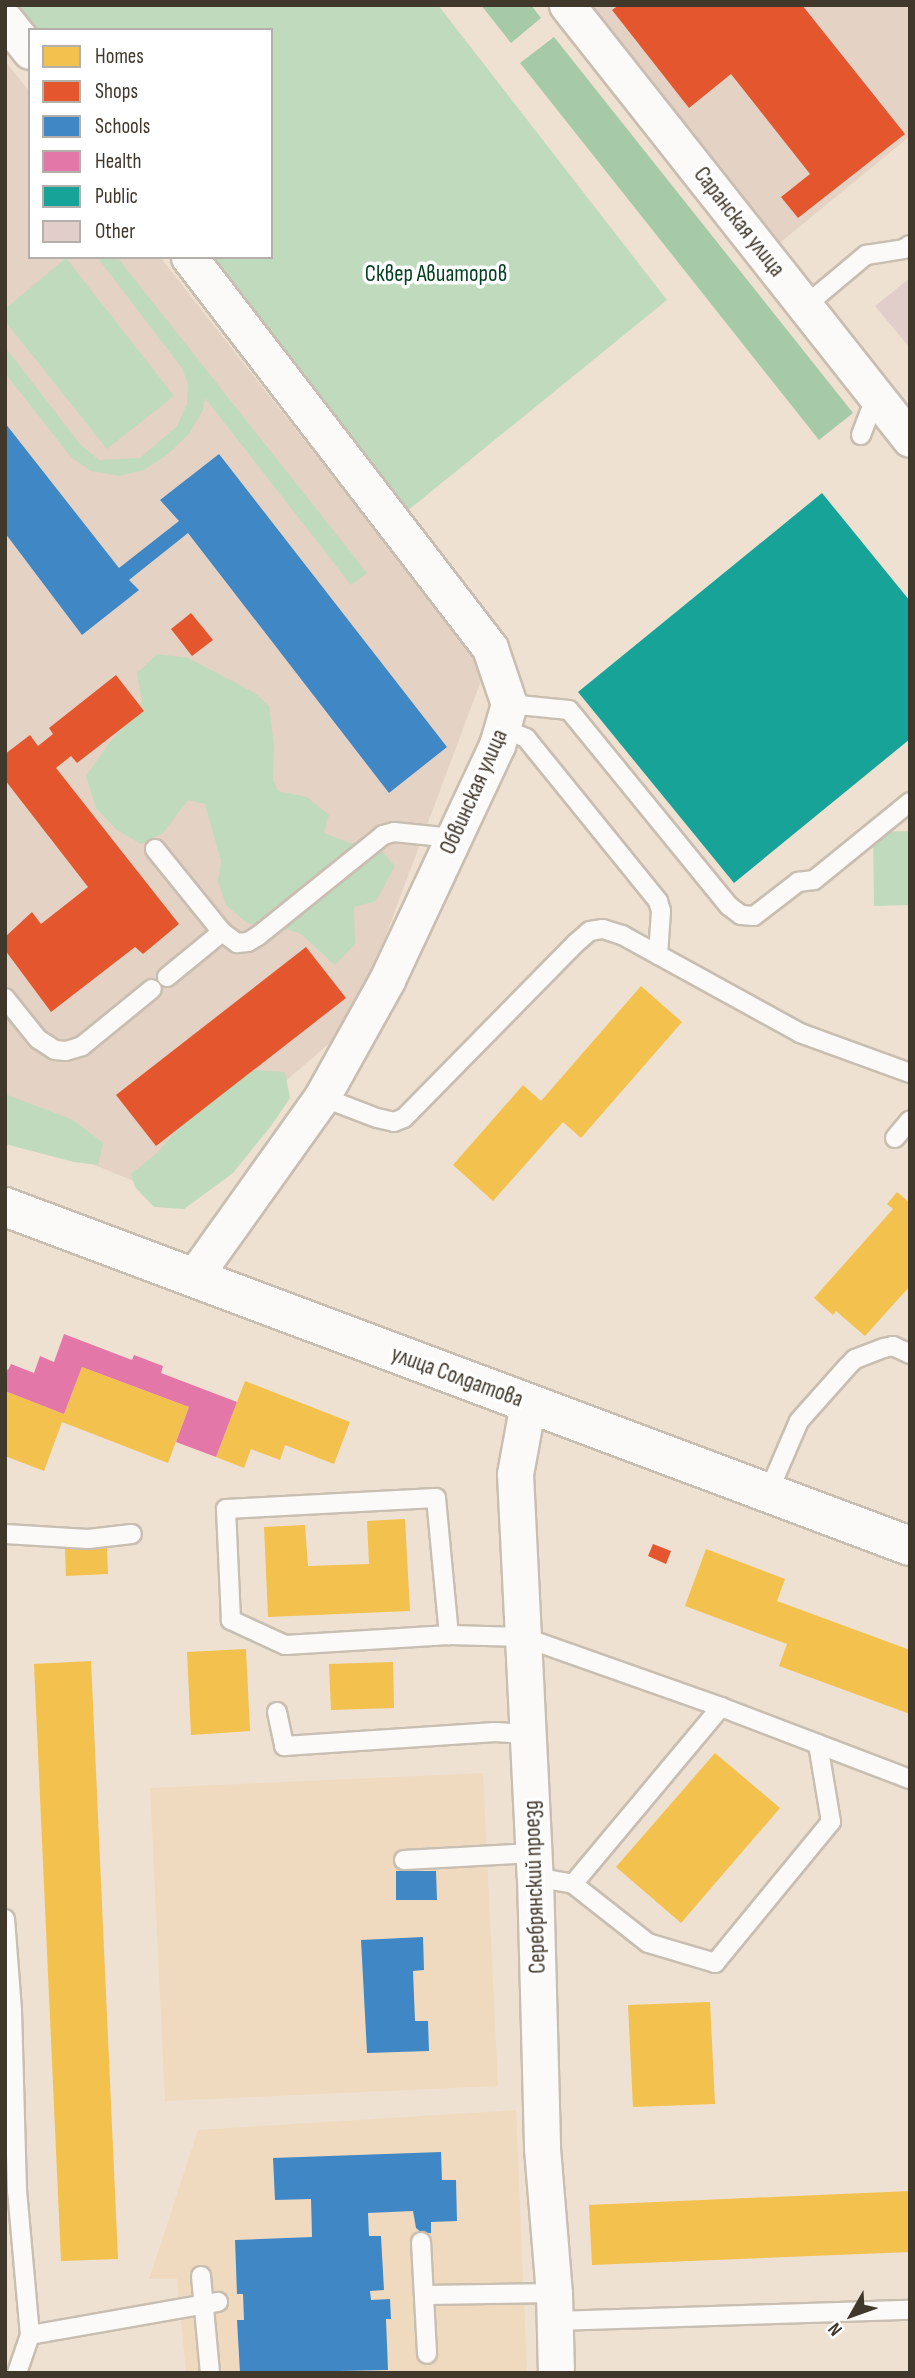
<!DOCTYPE html>
<meta charset="utf-8">
<style>
body{margin:0}
#map{position:relative;width:915px;height:2378px;overflow:hidden;background:#eee1d1;font-family:"Sofia Sans Condensed",sans-serif}
div>[style]{position:absolute}
.commercial>*{inset:0;background:#e4d2c4}
.built>*{inset:0;background:#f0dabf}
.green>*{inset:0;background:#c0dabd}
.forest>*{inset:0;background:#a6c9a7}
.homes>*{inset:0;background:#f2c14e}
.shops>*{inset:0;background:#e4572e}
.schools>*{inset:0;background:#3f88c5}
.health>*{inset:0;background:#e377a8}
.public>*{inset:0;background:#17a398}
.building>*{inset:0;background:#e1cecb}
.roads{filter:drop-shadow(2px 0 #c8beb1) drop-shadow(-2px 0 #c8beb1) drop-shadow(0 2px #c8beb1) drop-shadow(0 -2px #c8beb1)}
.lane>*{height:18px;margin:-9px;padding:0 9px;transform-origin:9px;border-radius:9px;background:#fcfaf8}
.street>*{height:35px;margin:-17.5px;padding:0 17.5px;transform-origin:17.5px;border-radius:17.5px;background:#fcfaf8}
.secondary>*{height:38px;margin:-19px;padding:0 19px;transform-origin:19px;border-radius:19px;background:#fcfaf8}
span{translate:-50% -50%;white-space:nowrap;text-align:center;line-height:1.15;-webkit-text-stroke:7px #fff;paint-order:stroke}
.street-label{font-size:23px;color:#41382c}
.park-label{font-size:23px;color:#023f1f}
.frame{position:absolute;inset:0;border:7px solid #41382c;pointer-events:none}
.legend{position:absolute;left:28px;top:28px;width:245px;height:231px;box-sizing:border-box;background:#fff;border:2px solid #b3afab;margin:0;padding:9px 12px;list-style:none;font-size:21px;color:#41382c}
.legend li{display:flex;align-items:center;gap:14px;height:35px}
.legend b{width:35px;border:2px solid #b3afab}
.north{position:absolute;left:817px;top:2280px;width:70px;height:70px;-webkit-text-stroke:5px #fff;paint-order:stroke;rotate:230deg;font-size:19px;font-weight:700;line-height:28px;text-align:center;color:#41382c}
.north::after{content:'';display:block;margin:auto;width:24px;height:32px;background:#41382c;clip-path:polygon(50% 0,100% 100%,50% 72%,0 100%)}
</style>
<div id="map">
<div class="commercial">
<i style="clip-path:polygon(589px 5px,910px 5px,910px 136px,776px 246px)"></i>
<i style="clip-path:polygon(5px 61px,30px 92px,30px 257px,160px 257px,485px 670px,353px 1023px,158px 1191px,5px 1128px)"></i>
</div>
<div class="built">
<i style="clip-path:polygon(483px 1773px,498px 2086px,165px 2101px,150px 1788px)"></i>
<i style="clip-path:polygon(516px 2110px,527px 2373px,186px 2373px,177px 2279px,149px 2279px,198px 2130px)"></i>
</div>
<div class="green">
<i style="clip-path:polygon(9px 5px,438px 5px,667px 300px,406px 512px,206px 257px,271px 257px,271px 30px,30px 30px)"></i>
<i style="clip-path:polygon(97px 257px,117px 257px,367px 573px,351px 585px,205px 398px,203px 410px,189px 434px,167px 455px,144px 470px,119px 476px,91px 471px,71px 457px,5px 373px,5px 347px,80px 444px,99px 460px,140px 458px,177px 426px,187px 404px,188px 384px,182px 368px)"></i>
<i style="clip-path:polygon(66px 258px,174px 396px,107px 449px,5px 321px,5px 309px)"></i>
<i style="clip-path:polygon(157px 654px,188px 658px,255px 693px,269px 706px,274px 746px,273px 780px,278px 791px,307px 797px,329px 815px,324px 833px,350px 843px,380px 849px,395px 866px,376px 901px,354px 907px,355px 944px,335px 965px,301px 934px,277px 926px,247px 923px,226px 905px,218px 881px,221px 861px,205px 804px,188px 800px,163px 833px,141px 844px,117px 830px,96px 808px,86px 776px,110px 742px,132px 719px,142px 702px,137px 673px)"></i>
<i style="clip-path:polygon(910px 831px,910px 905px,874px 906px,873px 832px)"></i>
<i style="clip-path:polygon(253px 1070px,285px 1072px,290px 1098px,271px 1126px,233px 1173px,184px 1209px,154px 1207px,135px 1187px,131px 1174px,157px 1153px,193px 1112px)"></i>
<i style="clip-path:polygon(5px 1094px,73px 1120px,103px 1143px,98px 1165px,74px 1162px,5px 1144px)"></i>
</div>
<div class="forest">
<i style="clip-path:polygon(481px 5px,531px 5px,541px 18px,511px 43px)"></i>
<i style="clip-path:polygon(554px 37px,853px 413px,819px 440px,520px 63px)"></i>
</div>
<div class="homes">
<i style="clip-path:polygon(641px 986px,682px 1022px,581px 1138px,563px 1122px,493px 1201px,453px 1165px,523px 1085px,541px 1101px)"></i>
<i style="clip-path:polygon(897px 1192px,910px 1203px,910px 1286px,865px 1336px,836px 1311px,833px 1315px,814px 1298px,893px 1209px,887px 1204px)"></i>
<i style="clip-path:polygon(82px 1367px,189px 1407px,168px 1463px,62px 1422px,44px 1471px,5px 1456px,5px 1391px,64px 1414px)"></i>
<i style="clip-path:polygon(245px 1381px,350px 1422px,334px 1464px,285px 1445px,280px 1460px,251px 1449px,244px 1468px,216px 1457px)"></i>
<i style="clip-path:polygon(405px 1519px,410px 1611px,268px 1617px,264px 1527px,305px 1525px,308px 1566px,369px 1564px,367px 1521px)"></i>
<i style="clip-path:polygon(107px 1548px,108px 1574px,66px 1576px,65px 1549px)"></i>
<i style="clip-path:polygon(706px 1549px,785px 1579px,777px 1601px,910px 1650px,910px 1714px,779px 1666px,787px 1644px,685px 1606px)"></i>
<i style="clip-path:polygon(246px 1649px,250px 1731px,191px 1735px,187px 1652px)"></i>
<i style="clip-path:polygon(91px 1661px,118px 2259px,61px 2261px,34px 1664px)"></i>
<i style="clip-path:polygon(393px 1662px,394px 1708px,331px 1710px,329px 1664px)"></i>
<i style="clip-path:polygon(715px 1753px,780px 1808px,681px 1923px,616px 1867px)"></i>
<i style="clip-path:polygon(710px 2002px,715px 2104px,633px 2107px,628px 2005px)"></i>
<i style="clip-path:polygon(910px 2191px,910px 2252px,592px 2265px,589px 2205px)"></i>
</div>
<div class="shops">
<i style="clip-path:polygon(619px 5px,802px 5px,905px 134px,798px 218px,781px 197px,810px 174px,731px 74px,689px 108px,612px 10px)"></i>
<i style="clip-path:polygon(191px 613px,213px 640px,192px 656px,171px 629px)"></i>
<i style="clip-path:polygon(116px 675px,144px 711px,77px 763px,71px 756px,56px 768px,179px 924px,143px 954px,135px 947px,51px 1012px,5px 950px,5px 937px,32px 912px,41px 924px,88px 887px,5px 780px,5px 754px,30px 735px,38px 746px,53px 734px,49px 728px)"></i>
<i style="clip-path:polygon(306px 947px,346px 998px,156px 1146px,116px 1095px)"></i>
<i style="clip-path:polygon(653px 1544px,671px 1551px,666px 1564px,648px 1556px)"></i>
</div>
<div class="schools">
<i style="clip-path:polygon(5px 423px,119px 568px,179px 521px,160px 500px,219px 454px,447px 747px,389px 793px,188px 533px,129px 580px,139px 590px,82px 635px,5px 533px)"></i>
<i style="clip-path:polygon(396px 1871px,436px 1871px,437px 1900px,396px 1900px)"></i>
<i style="clip-path:polygon(423px 1937px,424px 1970px,413px 1971px,415px 2021px,428px 2021px,429px 2051px,367px 2053px,361px 1940px)"></i>
<i style="clip-path:polygon(441px 2152px,442px 2180px,456px 2180px,457px 2221px,431px 2222px,431px 2233px,422px 2233px,416px 2228px,413px 2211px,368px 2213px,369px 2236px,381px 2236px,384px 2290px,370px 2291px,371px 2300px,390px 2299px,391px 2319px,386px 2319px,388px 2370px,240px 2373px,237px 2320px,244px 2320px,243px 2294px,237px 2294px,235px 2240px,312px 2237px,311px 2199px,275px 2200px,273px 2158px)"></i>
</div>
<div class="health">
<i style="clip-path:polygon(64px 1334px,132px 1360px,134px 1355px,163px 1366px,161px 1373px,237px 1402px,216px 1457px,176px 1442px,189px 1407px,82px 1367px,64px 1414px,5px 1391px,5px 1368px,8px 1370px,11px 1364px,34px 1373px,40px 1356px,54px 1362px)"></i>
</div>
<div class="public">
<i style="clip-path:polygon(822px 493px,910px 601px,910px 739px,734px 883px,578px 692px)"></i>
</div>
<div class="building">
<i style="clip-path:polygon(910px 278px,910px 348px,875px 306px)"></i>
</div>
<div class="roads">
<div class="lane">
<i style="left:805px;top:306px;width:80px;rotate:-39.9deg"></i>
<i style="left:866px;top:255px;width:38px;rotate:-9deg"></i>
<i style="left:904px;top:249px;width:7px;rotate:-34deg"></i>
<i style="left:861px;top:435px;width:42px;rotate:-69deg"></i>
<i style="left:509px;top:704px;width:60px;rotate:5.7deg"></i>
<i style="left:569px;top:710px;width:253px;rotate:50.8deg"></i>
<i style="left:729px;top:906px;width:15px;rotate:37deg"></i>
<i style="left:741px;top:915px;width:13px;rotate:4deg"></i>
<i style="left:754px;top:916px;width:56px;rotate:-37.7deg"></i>
<i style="left:798px;top:882px;width:16px;rotate:-7deg"></i>
<i style="left:814px;top:880px;width:124px;rotate:-39.1deg"></i>
<i style="left:504px;top:729px;width:24px;rotate:22deg"></i>
<i style="left:526px;top:738px;width:210px;rotate:51deg"></i>
<i style="left:658px;top:901px;width:10px;rotate:73deg"></i>
<i style="left:661px;top:911px;width:44px;rotate:93.9deg"></i>
<i style="left:155px;top:849px;width:107px;rotate:51.1deg"></i>
<i style="left:222px;top:932px;width:19px;rotate:36deg"></i>
<i style="left:237px;top:943px;width:11px;rotate:-5deg"></i>
<i style="left:248px;top:942px;width:12px;rotate:-31deg"></i>
<i style="left:258px;top:936px;width:161px;rotate:-38.9deg"></i>
<i style="left:383px;top:835px;width:11px;rotate:-15deg"></i>
<i style="left:394px;top:832px;width:59px;rotate:5.8deg"></i>
<i style="left:167px;top:977px;width:71px;rotate:-39.3deg"></i>
<i style="left:5px;top:998px;width:53px;rotate:51.2deg"></i>
<i style="left:38px;top:1039px;width:20px;rotate:33deg"></i>
<i style="left:55px;top:1050px;width:11px;rotate:5deg"></i>
<i style="left:66px;top:1051px;width:17px;rotate:-17deg"></i>
<i style="left:82px;top:1046px;width:90px;rotate:-39.2deg"></i>
<i style="left:322px;top:1097px;width:59px;rotate:20.9deg"></i>
<i style="left:377px;top:1118px;width:17px;rotate:13deg"></i>
<i style="left:394px;top:1122px;width:11px;rotate:-22deg"></i>
<i style="left:404px;top:1118px;width:245px;rotate:-45.5deg"></i>
<i style="left:576px;top:943px;width:18px;rotate:-41deg"></i>
<i style="left:590px;top:931px;width:13px;rotate:-9deg"></i>
<i style="left:603px;top:929px;width:20px;rotate:18deg"></i>
<i style="left:622px;top:935px;width:203px;rotate:28.8deg"></i>
<i style="left:800px;top:1033px;width:117px;rotate:20deg"></i>
<i style="left:895px;top:1138px;width:23px;rotate:-50deg"></i>
<i style="left:768px;top:1493px;width:78px;rotate:-66.7deg"></i>
<i style="left:799px;top:1421px;width:72px;rotate:-48.4deg"></i>
<i style="left:847px;top:1367px;width:11px;rotate:-45deg"></i>
<i style="left:855px;top:1359px;width:31px;rotate:-21deg"></i>
<i style="left:884px;top:1348px;width:9px;rotate:-13deg"></i>
<i style="left:893px;top:1346px;width:19px;rotate:25deg"></i>
<i style="left:5px;top:1534px;width:83px;rotate:3.4deg"></i>
<i style="left:88px;top:1539px;width:44px;rotate:-6.5deg"></i>
<i style="left:449px;top:1635px;width:164px;rotate:176.5deg"></i>
<i style="left:285px;top:1645px;width:60px;rotate:-155.2deg"></i>
<i style="left:231px;top:1620px;width:111px;rotate:-92.6deg"></i>
<i style="left:226px;top:1509px;width:210px;rotate:-3deg"></i>
<i style="left:436px;top:1498px;width:138px;rotate:84.6deg"></i>
<i style="left:449px;top:1635px;width:74px;rotate:1.5deg"></i>
<i style="left:523px;top:1637px;width:210px;rotate:19.5deg"></i>
<i style="left:721px;top:1707px;width:202px;rotate:20.9deg"></i>
<i style="left:277px;top:1712px;width:35px;rotate:78deg"></i>
<i style="left:284px;top:1746px;width:212px;rotate:-3.8deg"></i>
<i style="left:496px;top:1732px;width:32px;rotate:4deg"></i>
<i style="left:404px;top:1860px;width:130px;rotate:-3.1deg"></i>
<i style="left:535px;top:1877px;width:39px;rotate:10deg"></i>
<i style="left:573px;top:1884px;width:231px;rotate:-50.1deg"></i>
<i style="left:573px;top:1884px;width:95px;rotate:38.2deg"></i>
<i style="left:648px;top:1943px;width:70px;rotate:16.6deg"></i>
<i style="left:715px;top:1963px;width:183px;rotate:-50.6deg"></i>
<i style="left:831px;top:1822px;width:79px;rotate:-99.5deg"></i>
<i style="left:5px;top:1919px;width:92px;rotate:85.6deg"></i>
<i style="left:12px;top:2011px;width:9px;rotate:144deg"></i>
<i style="left:12px;top:2011px;width:179px;rotate:88.4deg"></i>
<i style="left:17px;top:2190px;width:146px;rotate:84.9deg"></i>
<i style="left:421px;top:2242px;width:112px;rotate:86.9deg"></i>
<i style="left:201px;top:2276px;width:97px;rotate:84.7deg"></i>
<i style="left:425px;top:2295px;width:129px;rotate:-0.9deg"></i>
<i style="left:555px;top:2321px;width:355px;rotate:-1.8deg"></i>
<i style="left:17px;top:2373px;width:40px;rotate:-71.1deg"></i>
<i style="left:30px;top:2335px;width:191px;rotate:-10deg"></i>
</div>
<div class="street">
<i style="left:567px;top:5px;width:553px;rotate:51.68deg"></i>
<i style="left:5px;top:20px;width:40px;rotate:51deg"></i>
<i style="left:189px;top:257px;width:493px;rotate:52.4deg"></i>
<i style="left:490px;top:648px;width:59px;rotate:71.3deg"></i>
<i style="left:509px;top:704px;width:43px;rotate:106.3deg"></i>
<i style="left:497px;top:745px;width:259px;rotate:115.1deg"></i>
<i style="left:387px;top:980px;width:134px;rotate:119.1deg"></i>
<i style="left:322px;top:1097px;width:222px;rotate:125.5deg"></i>
<i style="left:528px;top:1403px;width:72px;rotate:100.4deg"></i>
<i style="left:515px;top:1474px;width:403px;rotate:87.2deg"></i>
<i style="left:535px;top:1877px;width:271px;rotate:88.5deg"></i>
<i style="left:542px;top:2148px;width:145px;rotate:85.3deg"></i>
<i style="left:554px;top:2293px;width:80px;rotate:88.6deg"></i>
</div>
<div class="secondary">
<i style="left:5px;top:1207px;width:966px;rotate:20.54deg"></i>
</div>
</div>
<div class="street-label">
<span style="left:739px;top:222px;rotate:52deg">Саранская улица</span>
<span style="left:474px;top:792px;rotate:-66deg">Обвинская улица</span>
<span style="left:457px;top:1377px;rotate:20deg">улица Солдатова</span>
<span style="left:535px;top:1887px;rotate:-92deg">Серебрянский проезд</span>
</div>
<div class="park-label">
<span style="left:436px;top:274px">Сквер Авиаторов</span>
</div>
<div class="frame"></div>
<ul class="legend">
<li><b style="height:19px;background:#f2c14e"></b>Homes</li>
<li><b style="height:19px;background:#e4572e"></b>Shops</li>
<li><b style="height:19px;background:#3f88c5"></b>Schools</li>
<li><b style="height:19px;background:#e377a8"></b>Health</li>
<li><b style="height:19px;background:#17a398"></b>Public</li>
<li><b style="height:19px;background:#e1cecb"></b>Other</li>
</ul>
<div class="north">N</div>
</div>
